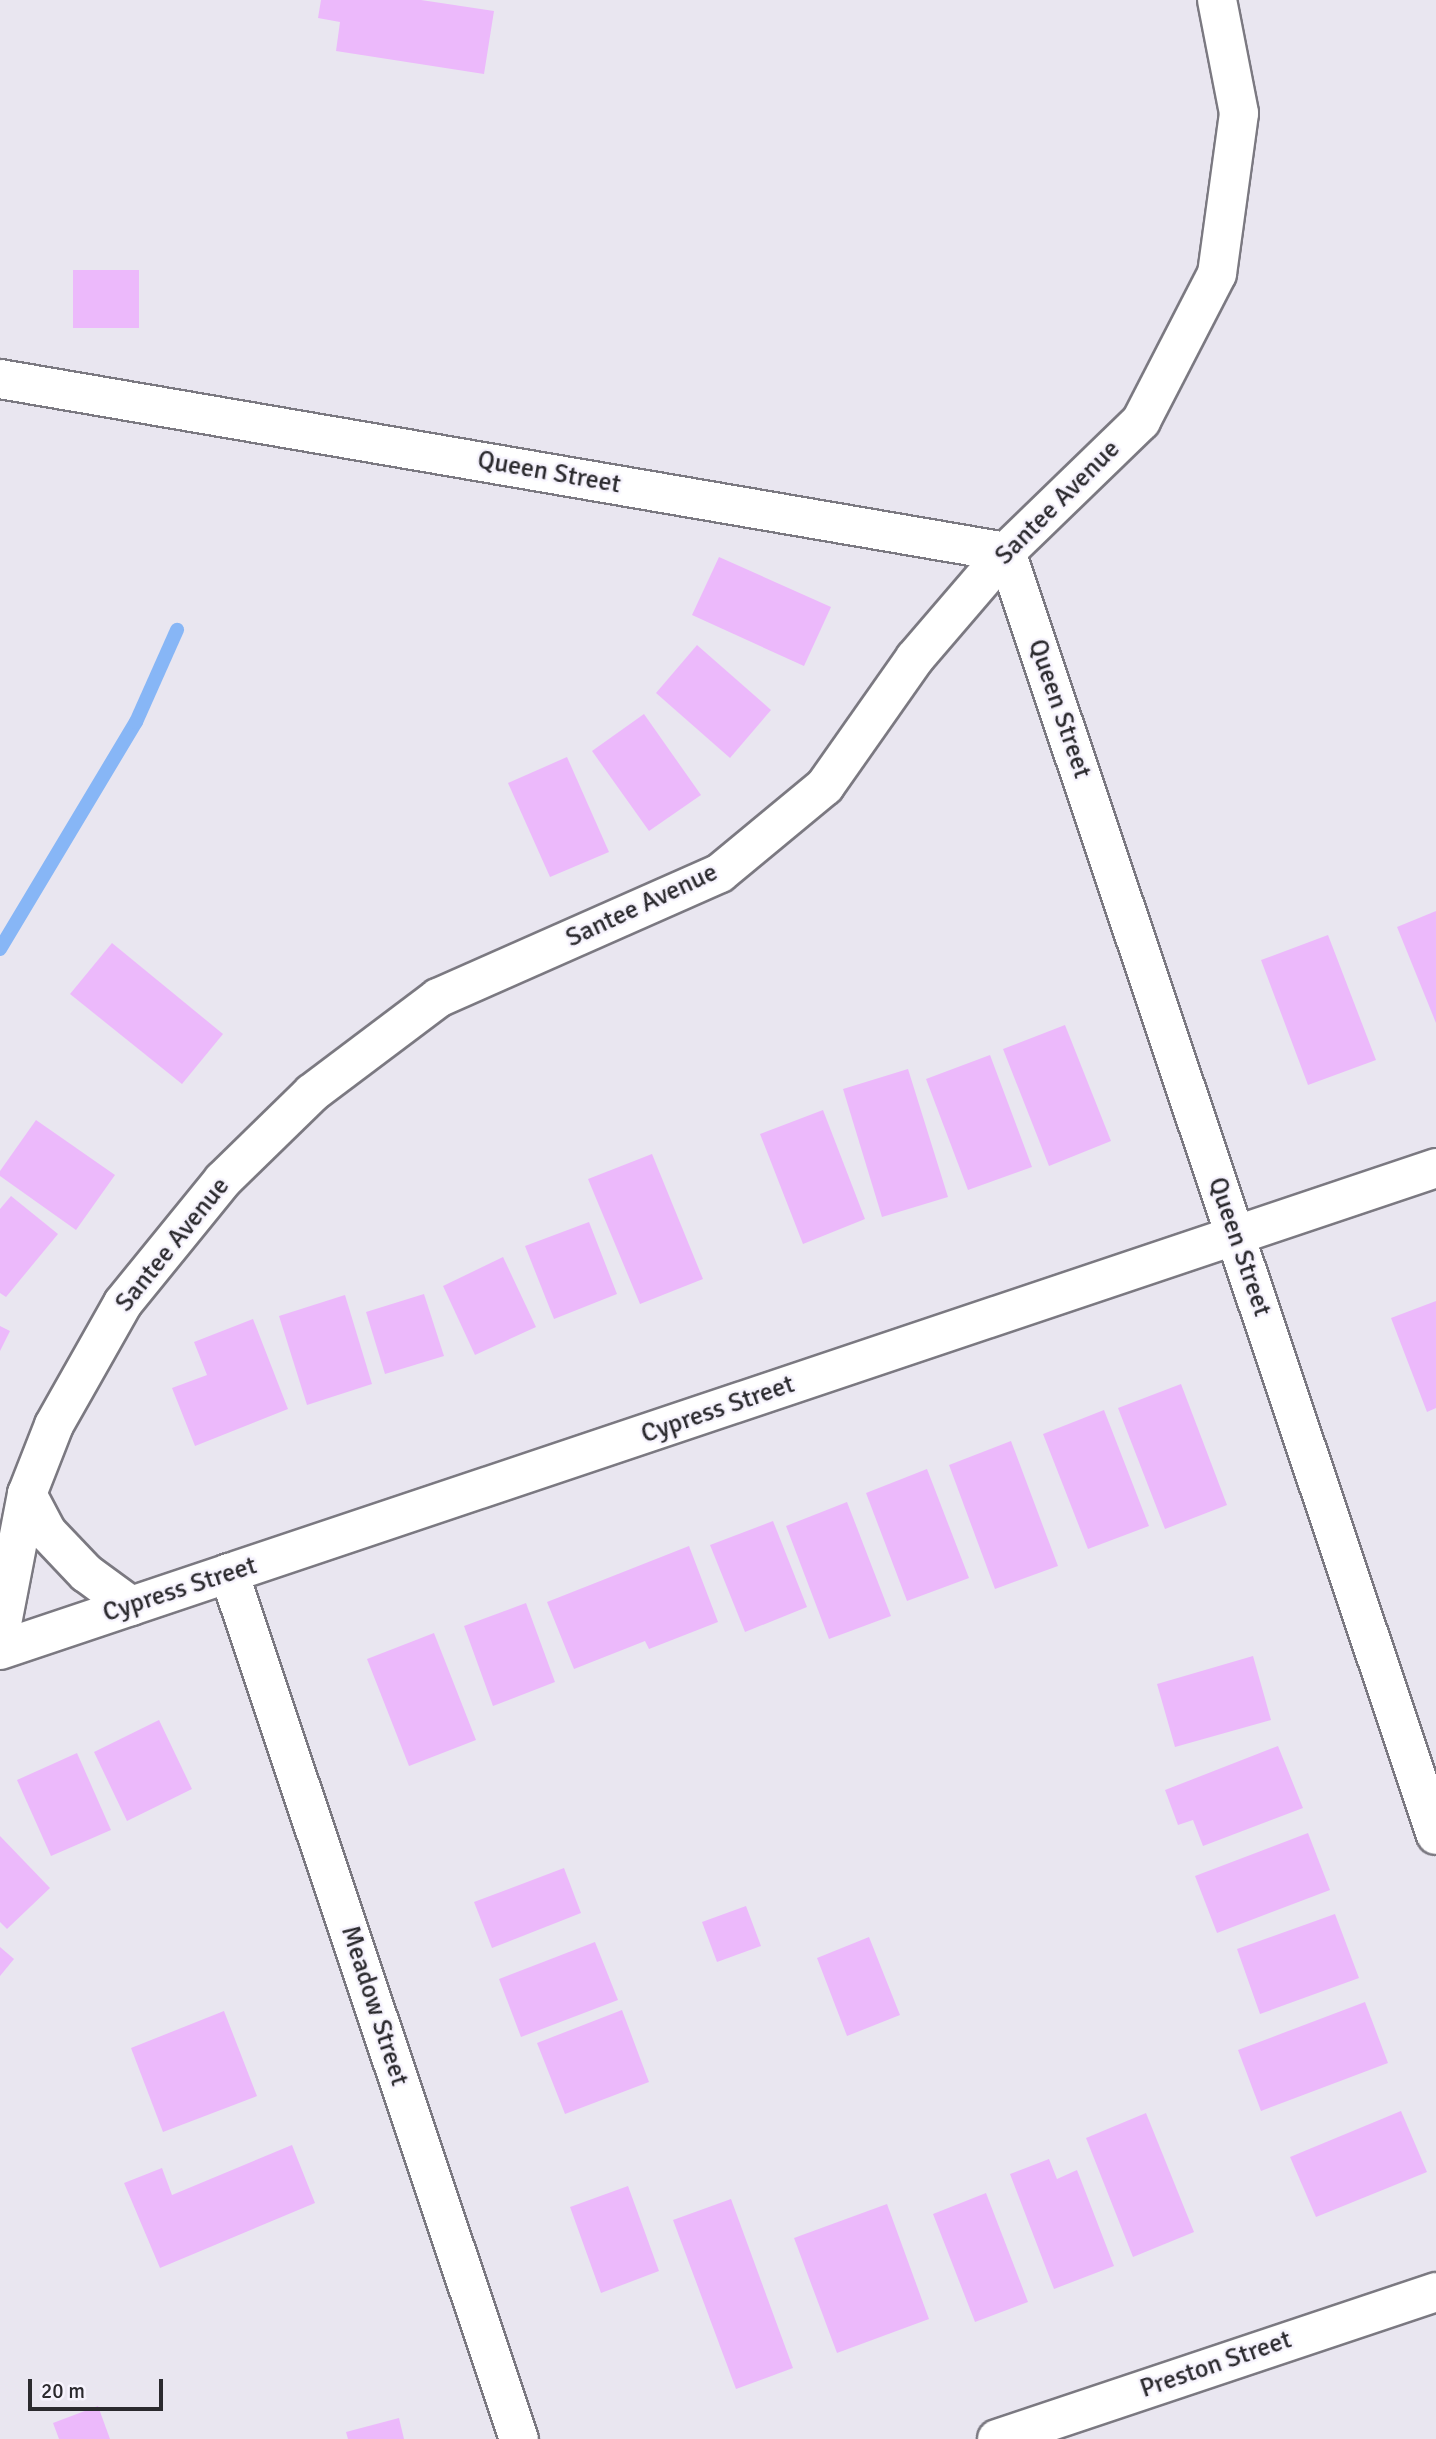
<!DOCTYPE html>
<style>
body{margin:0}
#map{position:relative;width:1436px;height:2439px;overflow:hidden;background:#e9e6f0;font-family:Signika,sans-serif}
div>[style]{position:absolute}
.stream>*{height:14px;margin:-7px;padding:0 7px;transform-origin:7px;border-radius:7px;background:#87b6f6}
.building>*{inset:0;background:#ecb9fb}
.roads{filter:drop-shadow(2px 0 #7b7981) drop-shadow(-2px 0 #7b7981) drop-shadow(0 2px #7b7981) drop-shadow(0 -2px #7b7981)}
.minor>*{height:38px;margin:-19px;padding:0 19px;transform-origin:19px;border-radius:19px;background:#fff}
.tertiary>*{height:38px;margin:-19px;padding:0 19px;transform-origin:19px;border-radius:19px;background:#fff}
span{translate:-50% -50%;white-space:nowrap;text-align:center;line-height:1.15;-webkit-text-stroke:5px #f6f3fd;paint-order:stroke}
.street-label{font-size:26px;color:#2b2a2e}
.scale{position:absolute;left:28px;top:2379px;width:135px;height:32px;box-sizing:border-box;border:4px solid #2b2a2e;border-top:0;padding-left:9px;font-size:21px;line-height:24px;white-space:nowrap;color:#2b2a2e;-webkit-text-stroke:5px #f6f3fd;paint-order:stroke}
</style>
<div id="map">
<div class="stream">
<i style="left:0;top:949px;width:265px;rotate:-59.1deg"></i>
<i style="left:136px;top:722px;width:101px;rotate:-66deg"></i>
</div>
<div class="building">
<i style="clip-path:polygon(321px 0,421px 0,494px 11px,484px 74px,336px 51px,340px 22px,318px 18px)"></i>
<i style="clip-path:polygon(73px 270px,139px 270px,139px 328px,73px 328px)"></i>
<i style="clip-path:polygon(719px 557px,831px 607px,804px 666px,692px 615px)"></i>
<i style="clip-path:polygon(697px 645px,771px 710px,730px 758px,656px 693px)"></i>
<i style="clip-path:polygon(644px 714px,701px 795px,649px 831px,592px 751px)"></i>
<i style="clip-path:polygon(567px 757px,609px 852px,550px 877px,508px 783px)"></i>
<i style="clip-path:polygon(1436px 911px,1436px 1023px,1397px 927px)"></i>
<i style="clip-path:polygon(1328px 935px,1376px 1060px,1308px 1085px,1261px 960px)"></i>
<i style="clip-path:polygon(112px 943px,223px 1034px,182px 1084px,70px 994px)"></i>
<i style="clip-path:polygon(1065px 1025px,1111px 1141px,1049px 1166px,1003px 1049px)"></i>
<i style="clip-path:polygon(990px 1055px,1032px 1167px,968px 1190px,926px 1079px)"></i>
<i style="clip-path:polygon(908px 1069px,948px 1197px,882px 1217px,843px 1089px)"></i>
<i style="clip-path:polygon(823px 1110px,865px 1219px,803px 1244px,760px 1134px)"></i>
<i style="clip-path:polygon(36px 1120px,115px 1175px,76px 1230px,0 1176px,0 1171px)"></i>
<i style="clip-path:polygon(652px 1154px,703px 1279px,640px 1304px,588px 1179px)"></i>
<i style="clip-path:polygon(11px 1196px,58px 1234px,6px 1297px,0 1293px,0 1209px)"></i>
<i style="clip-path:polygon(589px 1222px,617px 1294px,554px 1319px,525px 1246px)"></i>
<i style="clip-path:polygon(503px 1257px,536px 1327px,475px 1355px,443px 1286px)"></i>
<i style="clip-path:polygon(424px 1294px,444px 1356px,385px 1374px,366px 1312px)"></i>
<i style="clip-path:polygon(345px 1295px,372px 1384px,307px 1405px,279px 1316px)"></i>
<i style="clip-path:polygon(1436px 1301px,1436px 1408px,1427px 1412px,1391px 1318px)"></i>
<i style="clip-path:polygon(253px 1319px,288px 1409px,195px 1446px,172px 1388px,207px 1375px,194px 1342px)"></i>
<i style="clip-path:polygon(0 1326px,10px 1331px,0 1351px)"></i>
<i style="clip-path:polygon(1181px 1384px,1227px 1505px,1165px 1529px,1118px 1408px)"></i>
<i style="clip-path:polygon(1104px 1410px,1149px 1526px,1088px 1549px,1043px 1434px)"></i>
<i style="clip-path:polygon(1011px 1441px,1058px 1566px,995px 1589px,949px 1465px)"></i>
<i style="clip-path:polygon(927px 1469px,969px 1578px,907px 1601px,866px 1493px)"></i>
<i style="clip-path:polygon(847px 1502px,891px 1616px,829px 1639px,786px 1526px)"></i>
<i style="clip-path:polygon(773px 1521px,807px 1607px,745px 1632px,710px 1545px)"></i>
<i style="clip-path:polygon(689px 1546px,718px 1622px,649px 1649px,645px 1641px,574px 1669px,547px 1602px)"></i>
<i style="clip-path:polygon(526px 1603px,555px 1682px,493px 1706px,464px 1626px)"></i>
<i style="clip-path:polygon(434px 1633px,476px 1740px,409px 1766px,367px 1659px)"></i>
<i style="clip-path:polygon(1253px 1656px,1271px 1720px,1175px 1747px,1157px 1684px)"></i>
<i style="clip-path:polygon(159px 1720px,192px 1789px,127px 1821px,94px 1752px)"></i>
<i style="clip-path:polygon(1278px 1746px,1303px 1808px,1203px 1846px,1193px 1820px,1178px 1825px,1165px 1790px)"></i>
<i style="clip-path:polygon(77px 1753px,111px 1830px,51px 1856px,17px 1780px)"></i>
<i style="clip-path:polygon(1308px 1833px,1330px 1890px,1217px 1933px,1195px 1876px)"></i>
<i style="clip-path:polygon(0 1836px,50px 1888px,7px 1929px,0 1922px)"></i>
<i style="clip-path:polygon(564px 1868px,581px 1913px,492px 1948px,474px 1902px)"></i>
<i style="clip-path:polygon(746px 1906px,761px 1946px,717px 1962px,702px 1922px)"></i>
<i style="clip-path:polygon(1335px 1914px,1359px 1978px,1260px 2014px,1237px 1949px)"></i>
<i style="clip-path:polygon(869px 1937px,900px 2015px,847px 2036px,817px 1958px)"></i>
<i style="clip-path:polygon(595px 1942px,618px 2000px,521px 2037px,499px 1979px)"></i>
<i style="clip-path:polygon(0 1947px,14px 1959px,0 1976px)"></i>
<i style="clip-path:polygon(1365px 2002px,1388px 2063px,1261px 2111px,1238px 2050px)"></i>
<i style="clip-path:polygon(622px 2010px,649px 2082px,565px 2114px,537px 2043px)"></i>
<i style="clip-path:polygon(224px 2011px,257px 2096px,163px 2132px,131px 2048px)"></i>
<i style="clip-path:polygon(1401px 2111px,1427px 2172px,1316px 2217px,1290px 2157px)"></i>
<i style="clip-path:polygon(1146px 2113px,1194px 2232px,1133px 2257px,1086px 2138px)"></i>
<i style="clip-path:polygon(292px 2145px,315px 2203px,160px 2268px,124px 2183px,162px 2168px,172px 2195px)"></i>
<i style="clip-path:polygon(1049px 2159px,1057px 2179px,1077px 2170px,1114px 2266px,1054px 2289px,1010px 2174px)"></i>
<i style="clip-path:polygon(628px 2186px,659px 2271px,601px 2293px,570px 2207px)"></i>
<i style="clip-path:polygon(986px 2193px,1028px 2302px,975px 2322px,933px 2214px)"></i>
<i style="clip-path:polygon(731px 2199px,793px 2368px,736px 2389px,673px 2220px)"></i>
<i style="clip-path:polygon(887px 2204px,929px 2319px,837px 2353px,794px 2238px)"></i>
<i style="clip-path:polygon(98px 2406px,110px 2439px,59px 2439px,53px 2423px)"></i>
<i style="clip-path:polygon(399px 2418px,404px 2439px,348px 2439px,346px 2432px)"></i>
</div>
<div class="roads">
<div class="minor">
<i style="left:0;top:379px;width:1021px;rotate:9.76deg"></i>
<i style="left:1006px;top:552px;width:1353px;rotate:71.47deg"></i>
<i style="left:229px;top:1573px;width:913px;rotate:71.49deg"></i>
<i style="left:0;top:1650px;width:1515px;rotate:-18.55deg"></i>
<i style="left:997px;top:2439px;width:463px;rotate:-18.5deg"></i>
</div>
<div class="tertiary">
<i style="left:27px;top:1494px;width:43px;rotate:62.2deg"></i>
<i style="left:47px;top:1532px;width:57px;rotate:46.4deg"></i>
<i style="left:86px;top:1573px;width:56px;rotate:36.3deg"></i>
<i style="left:0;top:1634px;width:143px;rotate:-79.1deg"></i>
<i style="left:27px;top:1494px;width:74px;rotate:-68.6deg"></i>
<i style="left:54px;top:1425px;width:140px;rotate:-60.5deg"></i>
<i style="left:123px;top:1303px;width:159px;rotate:-50.9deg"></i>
<i style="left:223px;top:1180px;width:124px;rotate:-44.3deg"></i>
<i style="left:312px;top:1093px;width:158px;rotate:-37deg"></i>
<i style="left:438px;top:998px;width:308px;rotate:-23.9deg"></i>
<i style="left:720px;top:873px;width:136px;rotate:-39.6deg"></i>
<i style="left:825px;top:786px;width:156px;rotate:-54.9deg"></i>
<i style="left:915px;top:658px;width:140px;rotate:-49.4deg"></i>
<i style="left:1006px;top:552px;width:188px;rotate:-44.1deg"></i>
<i style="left:1141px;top:421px;width:165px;rotate:-62.7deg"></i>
<i style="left:1217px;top:274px;width:162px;rotate:-82.2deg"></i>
<i style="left:1239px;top:113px;width:115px;rotate:-101deg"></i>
</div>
</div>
<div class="street-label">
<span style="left:549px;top:473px;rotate:10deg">Queen Street</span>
<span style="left:1058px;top:503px;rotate:-45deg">Santee Avenue</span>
<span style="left:1059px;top:709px;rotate:71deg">Queen Street</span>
<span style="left:642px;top:906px;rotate:-25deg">Santee Avenue</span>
<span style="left:173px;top:1245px;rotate:-51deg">Santee Avenue</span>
<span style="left:1239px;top:1247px;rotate:71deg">Queen Street</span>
<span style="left:718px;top:1410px;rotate:-19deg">Cypress Street</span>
<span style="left:180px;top:1590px;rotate:-18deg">Cypress Street</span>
<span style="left:374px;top:2006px;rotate:72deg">Meadow Street</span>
<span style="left:1216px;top:2365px;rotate:-19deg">Preston Street</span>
</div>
<div class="scale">20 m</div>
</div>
